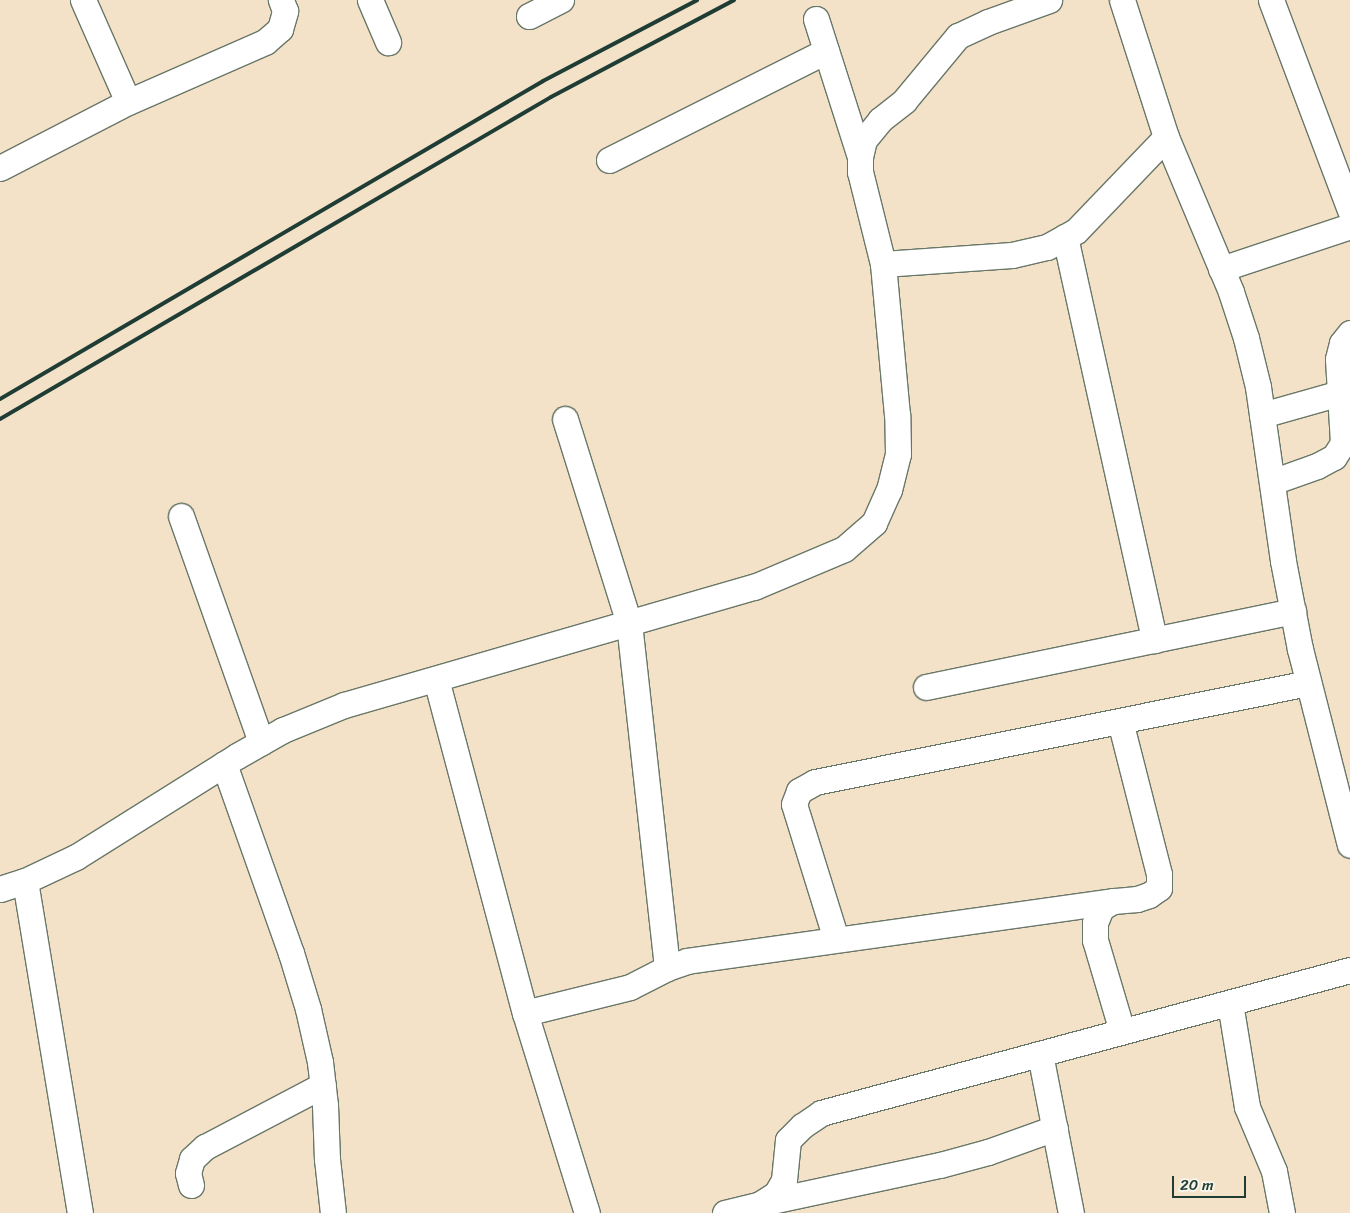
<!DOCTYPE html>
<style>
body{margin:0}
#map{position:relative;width:1350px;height:1213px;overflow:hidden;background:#f3e2c8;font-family:Sriracha,sans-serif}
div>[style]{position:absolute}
.roads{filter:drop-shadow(1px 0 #697768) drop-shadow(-1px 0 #697768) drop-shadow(0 1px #697768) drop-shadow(0 -1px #697768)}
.minor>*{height:25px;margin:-12.5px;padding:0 12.5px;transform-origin:12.5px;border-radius:12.5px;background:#fff}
.rail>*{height:4px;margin:-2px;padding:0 2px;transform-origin:2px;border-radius:2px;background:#1f3d34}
span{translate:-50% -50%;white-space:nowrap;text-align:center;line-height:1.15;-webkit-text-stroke:4px #f7f3e8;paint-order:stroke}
.scale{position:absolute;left:1172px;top:1176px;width:74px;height:22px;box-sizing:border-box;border:2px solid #1f3d34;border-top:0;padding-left:6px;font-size:15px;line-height:18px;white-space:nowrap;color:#1f3d34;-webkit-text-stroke:4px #f7f3e8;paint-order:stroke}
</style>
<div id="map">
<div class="roads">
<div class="minor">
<i style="left:83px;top:0;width:111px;rotate:66.2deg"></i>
<i style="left:370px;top:0;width:46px;rotate:66.8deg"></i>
<i style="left:1122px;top:0;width:144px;rotate:72.2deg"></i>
<i style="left:1166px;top:137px;width:168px;rotate:67.2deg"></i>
<i style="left:1231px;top:292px;width:48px;rotate:71.9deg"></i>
<i style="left:1246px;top:338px;width:50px;rotate:76.2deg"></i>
<i style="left:1258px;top:387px;width:176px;rotate:81.8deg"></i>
<i style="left:1283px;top:561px;width:90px;rotate:79.1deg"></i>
<i style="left:1300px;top:649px;width:202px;rotate:75.7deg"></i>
<i style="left:1271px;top:0;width:224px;rotate:69.4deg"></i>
<i style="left:529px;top:16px;width:36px;rotate:-27deg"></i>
<i style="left:816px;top:19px;width:145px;rotate:72.3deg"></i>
<i style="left:609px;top:160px;width:243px;rotate:-26.7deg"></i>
<i style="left:0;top:168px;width:144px;rotate:-27.3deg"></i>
<i style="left:128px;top:102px;width:150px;rotate:-23.7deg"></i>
<i style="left:265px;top:42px;width:20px;rotate:-41deg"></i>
<i style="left:280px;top:29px;width:19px;rotate:-74deg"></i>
<i style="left:285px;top:11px;width:12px;rotate:-110deg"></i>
<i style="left:1065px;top:237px;width:413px;rotate:77.5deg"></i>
<i style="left:883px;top:264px;width:129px;rotate:-4deg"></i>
<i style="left:1012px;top:255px;width:36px;rotate:-13deg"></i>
<i style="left:1047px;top:247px;width:33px;rotate:-29deg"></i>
<i style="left:1076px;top:231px;width:130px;rotate:-46.2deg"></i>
<i style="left:1221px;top:269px;width:136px;rotate:-18.4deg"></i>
<i style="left:1262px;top:415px;width:81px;rotate:-15.8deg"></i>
<i style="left:565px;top:419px;width:214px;rotate:72.6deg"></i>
<i style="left:629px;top:623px;width:347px;rotate:83.7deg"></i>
<i style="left:1272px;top:482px;width:48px;rotate:-19.6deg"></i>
<i style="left:1317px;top:466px;width:19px;rotate:-28deg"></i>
<i style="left:1334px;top:457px;width:17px;rotate:-57deg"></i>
<i style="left:1343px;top:443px;width:84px;rotate:-93.4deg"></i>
<i style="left:1338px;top:359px;width:16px;rotate:-76deg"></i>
<i style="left:1342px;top:343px;width:13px;rotate:-51deg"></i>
<i style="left:181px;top:516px;width:240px;rotate:70.5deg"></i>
<i style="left:436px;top:679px;width:346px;rotate:75.1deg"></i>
<i style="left:525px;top:1013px;width:209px;rotate:72.8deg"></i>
<i style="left:926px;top:687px;width:375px;rotate:-11.7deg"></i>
<i style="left:1120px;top:721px;width:158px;rotate:75.7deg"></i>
<i style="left:1159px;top:874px;width:14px;rotate:90deg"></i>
<i style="left:1159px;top:888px;width:12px;rotate:145deg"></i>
<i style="left:1149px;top:895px;width:13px;rotate:162deg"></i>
<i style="left:1137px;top:899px;width:24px;rotate:175deg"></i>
<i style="left:1113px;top:901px;width:14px;rotate:150deg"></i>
<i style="left:1101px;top:908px;width:16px;rotate:112deg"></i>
<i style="left:1095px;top:923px;width:17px;rotate:90deg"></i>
<i style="left:1095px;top:940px;width:95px;rotate:73.5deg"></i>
<i style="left:224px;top:764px;width:201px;rotate:70.5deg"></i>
<i style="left:291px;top:953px;width:59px;rotate:73.1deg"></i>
<i style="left:308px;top:1009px;width:54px;rotate:77.2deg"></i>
<i style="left:320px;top:1062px;width:43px;rotate:83.4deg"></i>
<i style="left:325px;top:1105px;width:54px;rotate:87.9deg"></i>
<i style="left:327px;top:1159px;width:54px;rotate:83.7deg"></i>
<i style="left:25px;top:881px;width:337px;rotate:80.6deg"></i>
<i style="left:0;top:889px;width:26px;rotate:-18deg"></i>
<i style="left:25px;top:881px;width:56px;rotate:-25.2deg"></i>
<i style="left:76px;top:857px;width:190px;rotate:-32.1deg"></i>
<i style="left:237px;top:756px;width:53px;rotate:-29.5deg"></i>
<i style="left:283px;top:730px;width:66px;rotate:-22.3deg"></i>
<i style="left:344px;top:705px;width:427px;rotate:-16.1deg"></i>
<i style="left:754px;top:587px;width:98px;rotate:-22.9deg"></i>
<i style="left:844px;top:549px;width:40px;rotate:-41deg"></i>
<i style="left:874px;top:523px;width:36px;rotate:-66deg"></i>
<i style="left:889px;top:490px;width:37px;rotate:-76deg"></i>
<i style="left:898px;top:454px;width:39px;rotate:-91deg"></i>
<i style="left:897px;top:415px;width:152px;rotate:-95.3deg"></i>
<i style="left:883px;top:264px;width:95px;rotate:-104deg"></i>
<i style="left:860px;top:172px;width:15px;rotate:-90deg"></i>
<i style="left:860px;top:157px;width:17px;rotate:-77deg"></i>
<i style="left:864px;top:140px;width:26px;rotate:-51deg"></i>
<i style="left:880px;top:120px;width:31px;rotate:-38deg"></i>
<i style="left:904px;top:101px;width:85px;rotate:-50.3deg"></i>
<i style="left:958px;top:36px;width:33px;rotate:-25deg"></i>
<i style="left:988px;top:22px;width:65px;rotate:-19.8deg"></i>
<i style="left:836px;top:939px;width:141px;rotate:-107.3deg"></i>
<i style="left:794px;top:804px;width:14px;rotate:-69deg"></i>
<i style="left:799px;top:791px;width:18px;rotate:-29deg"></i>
<i style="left:815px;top:782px;width:503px;rotate:-11.35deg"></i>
<i style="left:1230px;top:1003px;width:105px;rotate:80.7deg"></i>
<i style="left:1247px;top:1107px;width:69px;rotate:67.1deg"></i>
<i style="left:1274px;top:1171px;width:43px;rotate:79.2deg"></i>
<i style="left:525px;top:1013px;width:108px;rotate:-13.9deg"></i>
<i style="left:630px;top:987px;width:42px;rotate:-27.2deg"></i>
<i style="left:667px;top:968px;width:21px;rotate:-19deg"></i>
<i style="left:687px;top:961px;width:430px;rotate:-8deg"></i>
<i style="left:1040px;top:1054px;width:162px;rotate:79deg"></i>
<i style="left:191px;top:1185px;width:12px;rotate:-104deg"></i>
<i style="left:188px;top:1173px;width:15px;rotate:-74deg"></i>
<i style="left:192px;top:1159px;width:18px;rotate:-43deg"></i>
<i style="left:205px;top:1147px;width:133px;rotate:-27.7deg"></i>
<i style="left:762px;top:1203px;width:182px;rotate:-12.1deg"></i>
<i style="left:940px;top:1165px;width:50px;rotate:-15.2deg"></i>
<i style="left:988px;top:1152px;width:71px;rotate:-19.7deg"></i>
<i style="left:725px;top:1213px;width:36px;rotate:-14deg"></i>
<i style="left:760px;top:1204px;width:19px;rotate:-32deg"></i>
<i style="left:776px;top:1194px;width:16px;rotate:-60deg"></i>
<i style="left:784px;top:1180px;width:40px;rotate:-84.3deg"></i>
<i style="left:788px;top:1140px;width:20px;rotate:-45deg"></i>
<i style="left:802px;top:1126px;width:23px;rotate:-34deg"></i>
<i style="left:821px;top:1113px;width:548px;rotate:-15.13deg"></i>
</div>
</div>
<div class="rail">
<i style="left:0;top:399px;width:629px;rotate:-30.35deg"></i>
<i style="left:543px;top:81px;width:174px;rotate:-27.7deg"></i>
<i style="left:0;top:419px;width:638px;rotate:-30.3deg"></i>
<i style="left:551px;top:97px;width:207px;rotate:-27.9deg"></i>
</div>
<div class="scale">20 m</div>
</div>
